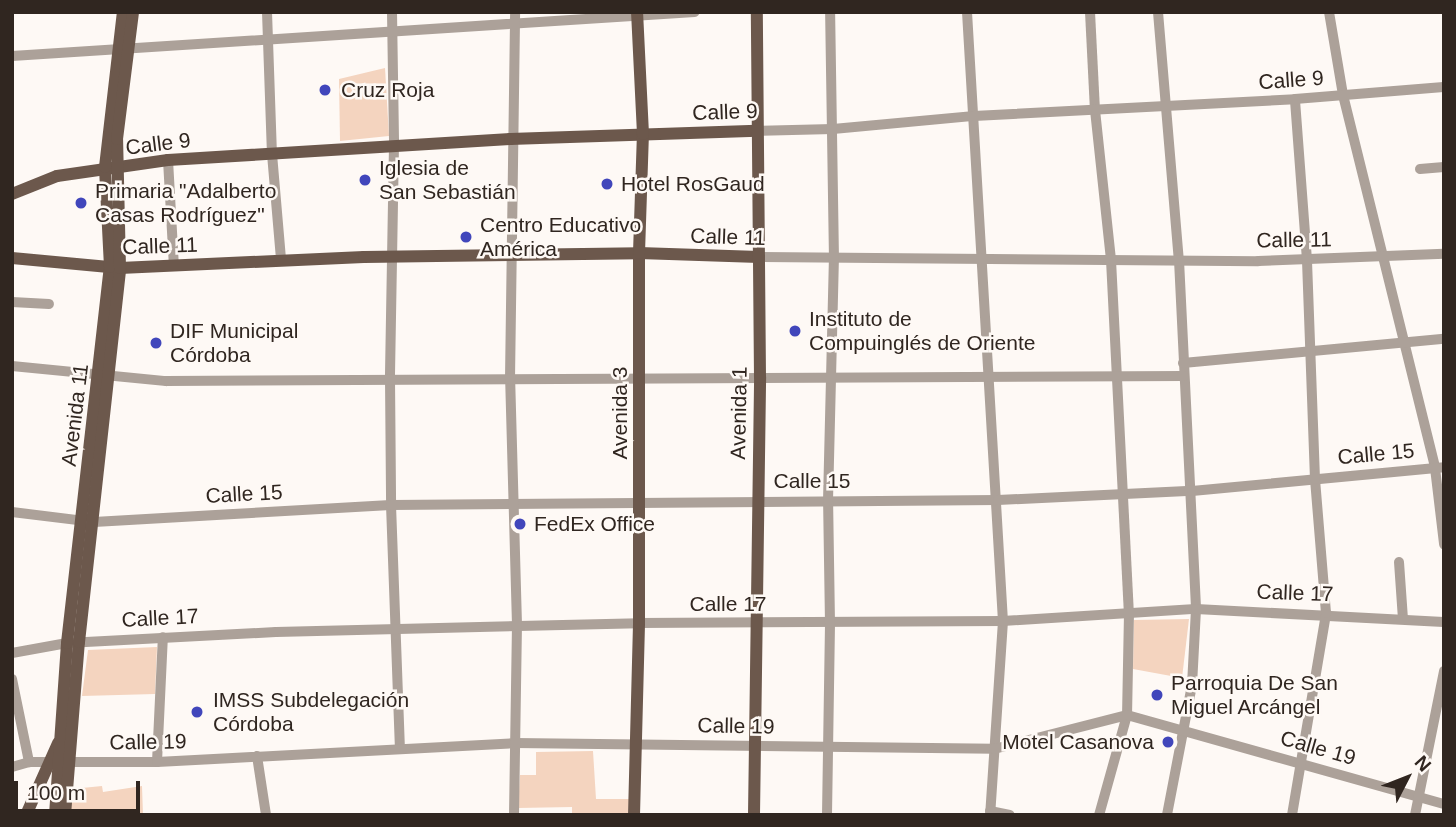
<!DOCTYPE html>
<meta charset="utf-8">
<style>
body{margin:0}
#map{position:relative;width:1456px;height:827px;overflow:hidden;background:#fef9f5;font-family:Arial,sans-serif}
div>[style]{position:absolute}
.green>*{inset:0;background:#f4d4bf}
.minor>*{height:10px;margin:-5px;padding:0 5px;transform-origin:5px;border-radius:5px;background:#aca199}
.major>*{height:12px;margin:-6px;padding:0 6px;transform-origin:6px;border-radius:6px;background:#6c584c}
.dots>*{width:19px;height:19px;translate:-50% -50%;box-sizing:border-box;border:4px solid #fef9f5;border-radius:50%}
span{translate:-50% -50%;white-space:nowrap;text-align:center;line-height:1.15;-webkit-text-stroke:5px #fef9f5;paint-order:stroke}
.street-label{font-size:21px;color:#302620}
.poi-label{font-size:21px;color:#302620}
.left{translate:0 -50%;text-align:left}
.right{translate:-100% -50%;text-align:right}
.frame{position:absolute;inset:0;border:14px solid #302620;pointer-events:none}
.north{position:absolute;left:1372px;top:743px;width:70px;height:70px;-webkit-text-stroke:5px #fef9f5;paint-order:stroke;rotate:48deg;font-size:19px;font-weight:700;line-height:28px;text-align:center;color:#302620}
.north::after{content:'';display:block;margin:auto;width:24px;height:32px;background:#302620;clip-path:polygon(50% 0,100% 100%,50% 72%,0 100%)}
.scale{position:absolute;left:14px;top:781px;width:126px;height:32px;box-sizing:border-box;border:4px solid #302620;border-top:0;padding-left:9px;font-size:21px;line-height:24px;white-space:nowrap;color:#302620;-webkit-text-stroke:5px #fef9f5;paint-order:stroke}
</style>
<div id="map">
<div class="green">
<i style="clip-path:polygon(385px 68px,389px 136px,340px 141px,339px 79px)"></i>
<i style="clip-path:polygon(1189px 619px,1182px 678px,1133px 669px,1134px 620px)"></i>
<i style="clip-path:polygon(157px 647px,155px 694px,82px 696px,88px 650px)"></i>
<i style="clip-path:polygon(593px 751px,596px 799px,629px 799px,628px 815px,572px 815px,572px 807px,518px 808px,520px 775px,536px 775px,536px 752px)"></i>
<i style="clip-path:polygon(102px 786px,103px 792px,142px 786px,143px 815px,70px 815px,72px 789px)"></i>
</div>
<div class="minor">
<i style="left:267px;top:12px;width:142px;rotate:88deg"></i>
<i style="left:272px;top:154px;width:104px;rotate:85.1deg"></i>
<i style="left:392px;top:12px;width:133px;rotate:89.1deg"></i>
<i style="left:394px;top:145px;width:234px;rotate:91deg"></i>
<i style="left:390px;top:379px;width:126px;rotate:89.5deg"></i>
<i style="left:391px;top:505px;width:242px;rotate:87.9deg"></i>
<i style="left:967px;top:12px;width:610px;rotate:86.62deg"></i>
<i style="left:1003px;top:621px;width:194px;rotate:93.8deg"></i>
<i style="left:1090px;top:12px;width:98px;rotate:87.1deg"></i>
<i style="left:1095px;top:110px;width:151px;rotate:83.9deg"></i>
<i style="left:1111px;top:260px;width:353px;rotate:87.1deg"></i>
<i style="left:1129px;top:613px;width:102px;rotate:91.1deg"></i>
<i style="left:1127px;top:715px;width:104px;rotate:105.6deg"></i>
<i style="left:1158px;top:12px;width:249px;rotate:85.2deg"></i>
<i style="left:1179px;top:260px;width:349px;rotate:87.2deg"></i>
<i style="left:1196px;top:609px;width:76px;rotate:93deg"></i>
<i style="left:1192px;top:685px;width:132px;rotate:100.9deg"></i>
<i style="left:1329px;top:12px;width:84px;rotate:80.4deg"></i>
<i style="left:1343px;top:95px;width:384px;rotate:76.1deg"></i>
<i style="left:1435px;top:468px;width:77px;rotate:83.2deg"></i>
<i style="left:12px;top:56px;width:684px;rotate:-3.69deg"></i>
<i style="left:757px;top:131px;width:76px;rotate:-1.5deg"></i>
<i style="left:833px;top:129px;width:142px;rotate:-5.3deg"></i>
<i style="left:974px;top:116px;width:321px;rotate:-3deg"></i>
<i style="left:1295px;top:99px;width:149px;rotate:-4.6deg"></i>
<i style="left:168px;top:160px;width:106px;rotate:86.8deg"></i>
<i style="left:1420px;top:169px;width:24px;rotate:-5deg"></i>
<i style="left:759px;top:257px;width:499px;rotate:0.5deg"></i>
<i style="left:1258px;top:261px;width:186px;rotate:-2.2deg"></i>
<i style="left:12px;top:302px;width:37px;rotate:3deg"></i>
<i style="left:1183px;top:363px;width:262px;rotate:-5.3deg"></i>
<i style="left:12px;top:366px;width:155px;rotate:5.6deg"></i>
<i style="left:166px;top:381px;width:1018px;rotate:-0.28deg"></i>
<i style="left:12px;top:512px;width:83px;rotate:7deg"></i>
<i style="left:94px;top:522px;width:297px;rotate:-3.3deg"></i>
<i style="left:391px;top:505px;width:607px;rotate:-0.47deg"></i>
<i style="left:998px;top:500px;width:194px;rotate:-2.7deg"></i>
<i style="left:1192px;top:491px;width:253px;rotate:-5.4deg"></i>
<i style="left:1399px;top:562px;width:57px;rotate:86deg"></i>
<i style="left:12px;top:653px;width:56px;rotate:-10.3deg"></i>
<i style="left:67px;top:643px;width:209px;rotate:-3deg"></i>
<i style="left:276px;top:632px;width:363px;rotate:-1.4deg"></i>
<i style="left:639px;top:623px;width:364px;rotate:-0.3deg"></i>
<i style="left:1003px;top:621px;width:193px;rotate:-3.6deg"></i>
<i style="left:1196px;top:609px;width:248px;rotate:3deg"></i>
<i style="left:12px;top:679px;width:85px;rotate:78.4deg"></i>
<i style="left:257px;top:756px;width:60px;rotate:81.3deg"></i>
<i style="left:157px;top:762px;width:125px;rotate:-87.3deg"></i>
<i style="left:12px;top:767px;width:18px;rotate:-16deg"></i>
<i style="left:29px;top:762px;width:128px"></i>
<i style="left:157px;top:762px;width:359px;rotate:-3deg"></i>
<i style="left:515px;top:743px;width:479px;rotate:0.7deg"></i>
<i style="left:994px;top:749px;width:137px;rotate:-14.3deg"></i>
<i style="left:1127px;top:715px;width:329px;rotate:15.7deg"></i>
<i style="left:990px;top:811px;width:20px;rotate:11deg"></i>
<i style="left:514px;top:815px;width:190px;rotate:-89.1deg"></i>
<i style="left:517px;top:625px;width:246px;rotate:-91.6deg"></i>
<i style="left:510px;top:379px;width:367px;rotate:-89.2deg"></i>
<i style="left:827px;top:815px;width:192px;rotate:-89.1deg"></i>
<i style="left:830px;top:623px;width:122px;rotate:-90.9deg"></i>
<i style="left:828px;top:501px;width:241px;rotate:-88.6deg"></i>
<i style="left:834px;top:260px;width:248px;rotate:-90.9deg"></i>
<i style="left:1292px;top:815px;width:205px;rotate:-80.4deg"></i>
<i style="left:1326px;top:613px;width:134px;rotate:-94.7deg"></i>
<i style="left:1315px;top:479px;width:219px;rotate:-92.1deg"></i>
<i style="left:1307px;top:260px;width:161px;rotate:-94.3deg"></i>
<i style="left:1415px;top:815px;width:147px;rotate:-78.6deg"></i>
</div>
<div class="major">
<i style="left:12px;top:194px;width:48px;rotate:-21.8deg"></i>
<i style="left:57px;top:176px;width:112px;rotate:-8.2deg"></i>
<i style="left:168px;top:160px;width:343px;rotate:-3.5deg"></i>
<i style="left:510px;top:139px;width:247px;rotate:-1.9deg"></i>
<i style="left:12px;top:258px;width:108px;rotate:5.3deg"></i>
<i style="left:120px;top:268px;width:244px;rotate:-2.6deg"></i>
<i style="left:364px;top:257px;width:275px;rotate:-0.8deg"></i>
<i style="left:639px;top:253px;width:120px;rotate:1.9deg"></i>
<i style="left:26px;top:815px;width:79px;rotate:-66deg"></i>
<i style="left:55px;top:815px;width:172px;rotate:-86deg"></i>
<i style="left:67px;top:643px;width:378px;rotate:-83.5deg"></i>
<i style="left:110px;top:267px;width:100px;rotate:-92.9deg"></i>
<i style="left:105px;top:167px;width:156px;rotate:-83.4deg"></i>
<i style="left:65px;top:815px;width:174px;rotate:-85.4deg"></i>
<i style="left:79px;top:642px;width:376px;rotate:-83.7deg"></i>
<i style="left:120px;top:268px;width:129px;rotate:-91.3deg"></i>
<i style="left:117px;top:139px;width:128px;rotate:-82.8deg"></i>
<i style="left:634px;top:815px;width:192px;rotate:-88.5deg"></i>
<i style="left:639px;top:623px;width:370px;rotate:-90deg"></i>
<i style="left:639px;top:253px;width:119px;rotate:-88.1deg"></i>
<i style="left:643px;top:134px;width:122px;rotate:-92.8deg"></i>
<i style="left:754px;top:815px;width:438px;rotate:-89.2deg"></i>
<i style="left:760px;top:377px;width:365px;rotate:-90.5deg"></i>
</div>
<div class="dots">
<i style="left:325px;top:90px;background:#4146bb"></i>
<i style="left:365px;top:180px;background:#4146bb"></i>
<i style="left:607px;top:184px;background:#4146bb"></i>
<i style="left:81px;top:203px;background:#4146bb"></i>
<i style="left:466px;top:237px;background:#4146bb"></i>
<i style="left:795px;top:331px;background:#4146bb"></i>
<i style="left:156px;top:343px;background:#4146bb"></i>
<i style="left:520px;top:524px;background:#4146bb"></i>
<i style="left:1157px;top:695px;background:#4146bb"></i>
<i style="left:197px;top:712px;background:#4146bb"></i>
<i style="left:1168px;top:742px;background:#4146bb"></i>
</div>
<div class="street-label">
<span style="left:1291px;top:80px;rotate:-4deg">Calle 9</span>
<span style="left:725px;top:112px;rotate:-2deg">Calle 9</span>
<span style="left:158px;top:144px;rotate:-7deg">Calle 9</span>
<span style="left:728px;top:237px;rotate:2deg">Calle 11</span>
<span style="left:1294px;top:240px;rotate:-1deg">Calle 11</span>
<span style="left:160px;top:246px;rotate:-2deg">Calle 11</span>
<span style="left:620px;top:413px;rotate:-90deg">Avenida 3</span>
<span style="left:739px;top:413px;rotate:-89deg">Avenida 1</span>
<span style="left:75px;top:415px;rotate:-83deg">Avenida 11</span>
<span style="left:1376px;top:454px;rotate:-5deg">Calle 15</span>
<span style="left:812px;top:481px">Calle 15</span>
<span style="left:244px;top:494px;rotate:-3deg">Calle 15</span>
<span style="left:1295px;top:593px;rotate:2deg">Calle 17</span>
<span style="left:728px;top:604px">Calle 17</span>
<span style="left:160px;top:618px;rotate:-3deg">Calle 17</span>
<span style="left:736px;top:726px;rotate:1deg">Calle 19</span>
<span style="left:148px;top:742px;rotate:-1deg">Calle 19</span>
<span style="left:1318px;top:748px;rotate:16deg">Calle 19</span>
</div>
<div class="poi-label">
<span class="left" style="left:341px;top:90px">Cruz Roja</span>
<span class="left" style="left:379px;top:180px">Iglesia de<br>San Sebastián</span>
<span class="left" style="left:621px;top:184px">Hotel RosGaud</span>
<span class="left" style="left:95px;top:203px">Primaria "Adalberto<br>Casas Rodríguez"</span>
<span class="left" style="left:480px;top:237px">Centro Educativo<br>América</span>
<span class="left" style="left:809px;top:331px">Instituto de<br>Compuinglés de Oriente</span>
<span class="left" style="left:170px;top:343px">DIF Municipal<br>Córdoba</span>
<span class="left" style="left:534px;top:524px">FedEx Office</span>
<span class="left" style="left:1171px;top:695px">Parroquia De San<br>Miguel Arcángel</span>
<span class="left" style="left:213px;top:712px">IMSS Subdelegación<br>Córdoba</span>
<span class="right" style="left:1154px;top:742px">Motel Casanova</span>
</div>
<div class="frame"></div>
<div class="north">N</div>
<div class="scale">100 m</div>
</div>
